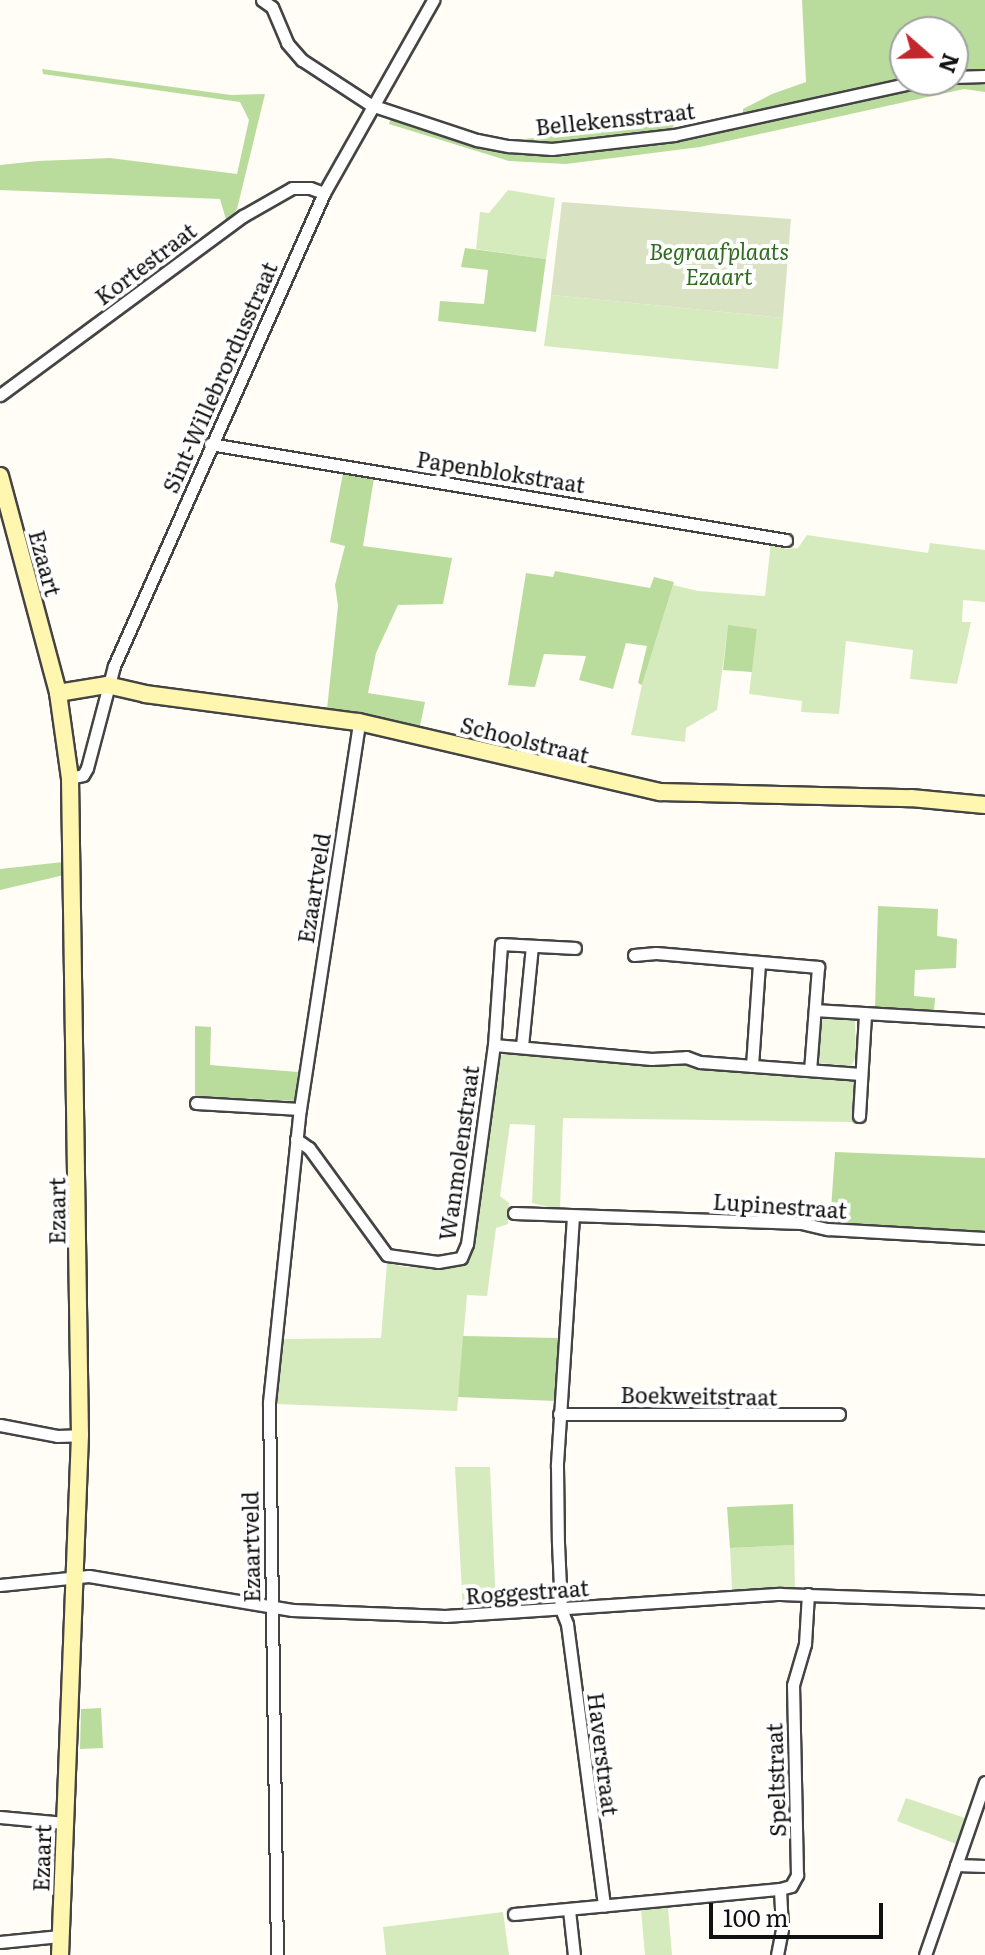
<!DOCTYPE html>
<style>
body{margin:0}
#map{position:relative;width:985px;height:1955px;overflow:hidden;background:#fffdf5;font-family:Literata,serif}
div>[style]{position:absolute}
.green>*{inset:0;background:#d5ebbd}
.forest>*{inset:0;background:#b9dc9c}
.cemetery>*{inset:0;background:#d9e3c4}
.roads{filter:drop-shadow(2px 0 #444) drop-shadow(-2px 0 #444) drop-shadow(0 2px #444) drop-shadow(0 -2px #444)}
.street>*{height:11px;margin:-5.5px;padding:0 5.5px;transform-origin:5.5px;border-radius:5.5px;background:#fff}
.secondary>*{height:16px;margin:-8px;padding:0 8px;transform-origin:8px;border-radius:8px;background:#fff6b0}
span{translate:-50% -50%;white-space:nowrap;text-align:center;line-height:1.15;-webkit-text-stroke:8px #fff;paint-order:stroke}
.street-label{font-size:22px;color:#111}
.park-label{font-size:22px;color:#2f6b1f;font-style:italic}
.north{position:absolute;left:889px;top:16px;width:80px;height:80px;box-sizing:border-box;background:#fff;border:2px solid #a0a0a0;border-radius:50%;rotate:110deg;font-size:22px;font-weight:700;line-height:32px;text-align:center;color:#111}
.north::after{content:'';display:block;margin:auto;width:28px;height:36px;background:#c4262e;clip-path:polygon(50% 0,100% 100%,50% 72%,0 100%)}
.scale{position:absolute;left:709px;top:1903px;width:174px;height:36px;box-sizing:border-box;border:4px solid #111;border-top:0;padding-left:10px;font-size:24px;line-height:28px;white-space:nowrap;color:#111;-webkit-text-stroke:6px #fff;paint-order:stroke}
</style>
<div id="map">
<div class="green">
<i style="clip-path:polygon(508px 190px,555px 198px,546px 259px,476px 249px,480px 212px,489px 213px)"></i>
<i style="clip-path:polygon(551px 295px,783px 318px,778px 369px,544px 346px)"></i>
<i style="clip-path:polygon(807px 535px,928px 553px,930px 543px,985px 550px,985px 602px,963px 600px,962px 622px,971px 622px,957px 684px,910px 679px,913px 650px,846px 641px,839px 714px,801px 712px,802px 701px,749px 694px,757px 629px,728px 626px,717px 710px,686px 728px,685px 742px,631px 735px,642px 685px,673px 585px,698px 591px,765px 596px,771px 542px,786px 549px,798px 548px)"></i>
<i style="clip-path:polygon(826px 1016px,855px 1021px,856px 1056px,851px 1066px,819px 1063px,818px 1027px)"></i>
<i style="clip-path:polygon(507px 1053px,855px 1078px,853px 1122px,563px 1118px,560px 1210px,532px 1203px,535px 1125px,510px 1124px,500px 1196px,509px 1203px,508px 1224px,496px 1228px,487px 1296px,467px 1295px,457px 1411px,275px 1404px,281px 1339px,381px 1338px,387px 1263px,404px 1267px,454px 1268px,471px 1254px,498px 1056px)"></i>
<i style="clip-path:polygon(455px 1467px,490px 1467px,496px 1609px,463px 1610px)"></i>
<i style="clip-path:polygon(794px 1545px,795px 1589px,732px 1590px,730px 1548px)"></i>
<i style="clip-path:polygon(906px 1798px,965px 1818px,956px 1844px,897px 1821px)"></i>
<i style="clip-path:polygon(668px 1908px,672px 1955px,645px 1955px,641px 1910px)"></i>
<i style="clip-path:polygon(503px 1912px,509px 1955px,386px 1955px,383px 1927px)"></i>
</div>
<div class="forest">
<i style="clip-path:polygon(evenodd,802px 0,985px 0,985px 92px,964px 89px,700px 147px,566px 164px,509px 161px,389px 124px,391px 117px,513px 151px,515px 140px,673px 123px,674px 130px,743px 114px,743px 109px,772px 94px,806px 82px,802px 0,905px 32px,953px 32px,953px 80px,905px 80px,905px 32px)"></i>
<i style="clip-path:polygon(42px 69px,231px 95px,265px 94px,237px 209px,227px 223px,220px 199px,0 190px,0 165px,38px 161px,110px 158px,237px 174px,249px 120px,240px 102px,43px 74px)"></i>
<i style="clip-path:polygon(465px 248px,546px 259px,536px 332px,438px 321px,440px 301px,484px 304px,488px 270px,461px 267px)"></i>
<i style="clip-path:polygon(343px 473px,374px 478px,363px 546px,452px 558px,443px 604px,398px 605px,376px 653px,368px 693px,425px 702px,420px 726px,327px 709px,338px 606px,335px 585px,345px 546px,330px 542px)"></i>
<i style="clip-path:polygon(555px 571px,650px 588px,654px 577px,674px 582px,642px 685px,638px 683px,647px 646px,626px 643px,613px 689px,579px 680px,586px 656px,544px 654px,535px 687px,508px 685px,526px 573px,553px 577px)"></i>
<i style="clip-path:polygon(728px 625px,757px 629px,752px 672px,723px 670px)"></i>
<i style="clip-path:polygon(63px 862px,64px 875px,0 890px,0 869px)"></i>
<i style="clip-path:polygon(878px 906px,938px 909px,937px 936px,957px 939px,956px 968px,915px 970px,914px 996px,935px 998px,934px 1011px,875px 1008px)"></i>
<i style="clip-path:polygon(195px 1026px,211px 1027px,210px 1065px,298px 1072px,295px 1101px,195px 1096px)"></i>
<i style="clip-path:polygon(835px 1152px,985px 1158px,985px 1231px,830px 1224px)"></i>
<i style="clip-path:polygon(463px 1336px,559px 1338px,555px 1401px,458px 1397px)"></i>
<i style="clip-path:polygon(793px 1504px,794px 1545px,730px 1548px,727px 1507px)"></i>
<i style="clip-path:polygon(101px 1708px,103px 1748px,80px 1749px,81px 1709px)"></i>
</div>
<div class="cemetery">
<i style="clip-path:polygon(562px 202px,791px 219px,783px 318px,551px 295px)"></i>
</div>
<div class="roads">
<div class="street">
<i style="left:262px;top:0;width:12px;rotate:35deg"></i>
<i style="left:272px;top:7px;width:39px;rotate:67deg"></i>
<i style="left:287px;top:43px;width:23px;rotate:49deg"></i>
<i style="left:302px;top:60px;width:82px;rotate:33.1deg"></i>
<i style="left:371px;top:105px;width:112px;rotate:18.3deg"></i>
<i style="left:477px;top:140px;width:33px;rotate:11deg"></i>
<i style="left:509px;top:146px;width:43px;rotate:4deg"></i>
<i style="left:552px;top:149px;width:123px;rotate:-6.5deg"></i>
<i style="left:674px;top:135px;width:257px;rotate:-12.4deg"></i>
<i style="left:953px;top:77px;width:32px;rotate:-2deg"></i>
<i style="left:0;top:395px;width:302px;rotate:-36.4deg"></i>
<i style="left:243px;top:216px;width:56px;rotate:-29.7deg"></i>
<i style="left:292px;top:188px;width:18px"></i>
<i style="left:310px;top:188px;width:15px;rotate:20deg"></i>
<i style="left:210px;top:444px;width:584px;rotate:9.46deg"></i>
<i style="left:70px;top:778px;width:13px;rotate:-13deg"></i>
<i style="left:83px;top:775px;width:8px;rotate:-60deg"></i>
<i style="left:87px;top:768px;width:106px;rotate:-75.2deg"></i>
<i style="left:114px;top:666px;width:518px;rotate:-66.06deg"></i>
<i style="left:324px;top:193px;width:222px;rotate:-60.5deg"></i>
<i style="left:634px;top:955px;width:22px;rotate:-5deg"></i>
<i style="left:656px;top:953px;width:163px;rotate:4.9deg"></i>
<i style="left:818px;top:967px;width:103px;rotate:94.4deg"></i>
<i style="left:815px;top:1010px;width:170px;rotate:3.4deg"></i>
<i style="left:494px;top:1045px;width:158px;rotate:5.1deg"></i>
<i style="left:651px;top:1059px;width:35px;rotate:-3deg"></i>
<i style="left:686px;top:1057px;width:15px;rotate:20deg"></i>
<i style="left:700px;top:1062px;width:161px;rotate:4.3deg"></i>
<i style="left:522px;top:1046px;width:100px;rotate:-84.3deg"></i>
<i style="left:752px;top:1066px;width:104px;rotate:-86.1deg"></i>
<i style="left:196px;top:1103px;width:104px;rotate:3.3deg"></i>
<i style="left:859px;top:1116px;width:101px;rotate:-86.6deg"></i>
<i style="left:296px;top:1139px;width:16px;rotate:35deg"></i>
<i style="left:309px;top:1148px;width:132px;rotate:53.9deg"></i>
<i style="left:387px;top:1255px;width:51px;rotate:7.8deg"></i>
<i style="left:438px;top:1262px;width:23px;rotate:-10deg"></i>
<i style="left:461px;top:1258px;width:15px;rotate:-67deg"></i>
<i style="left:467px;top:1244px;width:201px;rotate:-82.3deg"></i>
<i style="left:494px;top:1045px;width:101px;rotate:-86deg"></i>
<i style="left:501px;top:944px;width:74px;rotate:3.1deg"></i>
<i style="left:514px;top:1213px;width:287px;rotate:2deg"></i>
<i style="left:801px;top:1223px;width:28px;rotate:13deg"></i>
<i style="left:828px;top:1229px;width:157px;rotate:3.3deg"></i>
<i style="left:573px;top:1216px;width:251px;rotate:93.7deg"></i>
<i style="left:557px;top:1466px;width:77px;rotate:89.3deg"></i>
<i style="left:558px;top:1543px;width:66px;rotate:87.4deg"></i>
<i style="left:561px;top:1609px;width:16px;rotate:68deg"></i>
<i style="left:567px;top:1624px;width:284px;rotate:82.5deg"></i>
<i style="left:559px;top:1414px;width:280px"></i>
<i style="left:0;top:1425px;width:58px;rotate:10.9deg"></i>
<i style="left:57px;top:1436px;width:23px;rotate:-2deg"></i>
<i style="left:0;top:1585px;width:89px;rotate:-5.8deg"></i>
<i style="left:89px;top:1576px;width:206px;rotate:9.5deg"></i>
<i style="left:292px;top:1610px;width:153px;rotate:2.2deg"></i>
<i style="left:445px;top:1616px;width:336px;rotate:-3.8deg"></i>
<i style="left:780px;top:1594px;width:205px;rotate:2deg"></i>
<i style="left:0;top:1817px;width:65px;rotate:5.3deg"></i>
<i style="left:956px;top:1865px;width:29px;rotate:2deg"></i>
<i style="left:569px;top:1910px;width:45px;rotate:83.7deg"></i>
<i style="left:514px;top:1914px;width:267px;rotate:-5.4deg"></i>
<i style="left:0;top:1942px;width:60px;rotate:-5.7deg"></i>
<i style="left:277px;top:1955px;width:553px;rotate:-90.83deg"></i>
<i style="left:269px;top:1402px;width:295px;rotate:-84deg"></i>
<i style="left:300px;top:1109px;width:391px;rotate:-81.3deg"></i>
<i style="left:777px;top:1955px;width:26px;rotate:-79deg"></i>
<i style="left:782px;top:1929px;width:40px;rotate:-92.9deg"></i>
<i style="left:780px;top:1889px;width:11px;rotate:-15deg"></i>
<i style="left:791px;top:1886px;width:13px;rotate:-61deg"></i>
<i style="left:797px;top:1875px;width:190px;rotate:-91.2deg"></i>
<i style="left:793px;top:1685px;width:43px;rotate:-73.7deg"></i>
<i style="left:805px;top:1644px;width:50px;rotate:-86.6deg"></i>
<i style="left:925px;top:1955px;width:183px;rotate:-70.9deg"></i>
</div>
<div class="secondary">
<i style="left:0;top:476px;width:225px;rotate:75deg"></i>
<i style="left:58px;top:693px;width:86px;rotate:82deg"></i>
<i style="left:70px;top:778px;width:657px;rotate:89.13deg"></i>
<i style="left:80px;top:1435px;width:520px;rotate:92.2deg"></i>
<i style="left:58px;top:693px;width:50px;rotate:-9.3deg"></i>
<i style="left:107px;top:685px;width:39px;rotate:13deg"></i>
<i style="left:145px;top:694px;width:216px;rotate:7.5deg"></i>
<i style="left:359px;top:722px;width:309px;rotate:13.1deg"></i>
<i style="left:660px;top:792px;width:251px;rotate:1.4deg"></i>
<i style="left:911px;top:798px;width:74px;rotate:5.4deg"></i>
</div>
</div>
<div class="street-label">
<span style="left:615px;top:118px;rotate:-6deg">Bellekensstraat</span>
<span style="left:145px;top:263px;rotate:-37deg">Kortestraat</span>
<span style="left:219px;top:377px;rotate:-66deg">Sint-Willebrordusstraat</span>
<span style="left:501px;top:471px;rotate:9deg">Papenblokstraat</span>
<span style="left:46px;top:563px;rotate:75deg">Ezaart</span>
<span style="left:525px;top:739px;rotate:14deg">Schoolstraat</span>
<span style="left:313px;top:888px;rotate:-81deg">Ezaartveld</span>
<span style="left:458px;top:1153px;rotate:-82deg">Wanmolenstraat</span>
<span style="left:780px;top:1205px;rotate:4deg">Lupinestraat</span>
<span style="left:56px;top:1211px;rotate:-90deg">Ezaart</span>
<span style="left:699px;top:1395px;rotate:1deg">Boekweitstraat</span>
<span style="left:250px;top:1547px;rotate:-91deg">Ezaartveld</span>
<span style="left:527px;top:1591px;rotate:-4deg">Roggestraat</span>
<span style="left:604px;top:1754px;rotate:83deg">Haverstraat</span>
<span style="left:775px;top:1780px;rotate:-92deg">Speltstraat</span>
<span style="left:41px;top:1858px;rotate:-88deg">Ezaart</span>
</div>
<div class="park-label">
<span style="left:719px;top:263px">Begraafplaats<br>Ezaart</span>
</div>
<div class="north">N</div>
<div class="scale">100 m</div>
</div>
